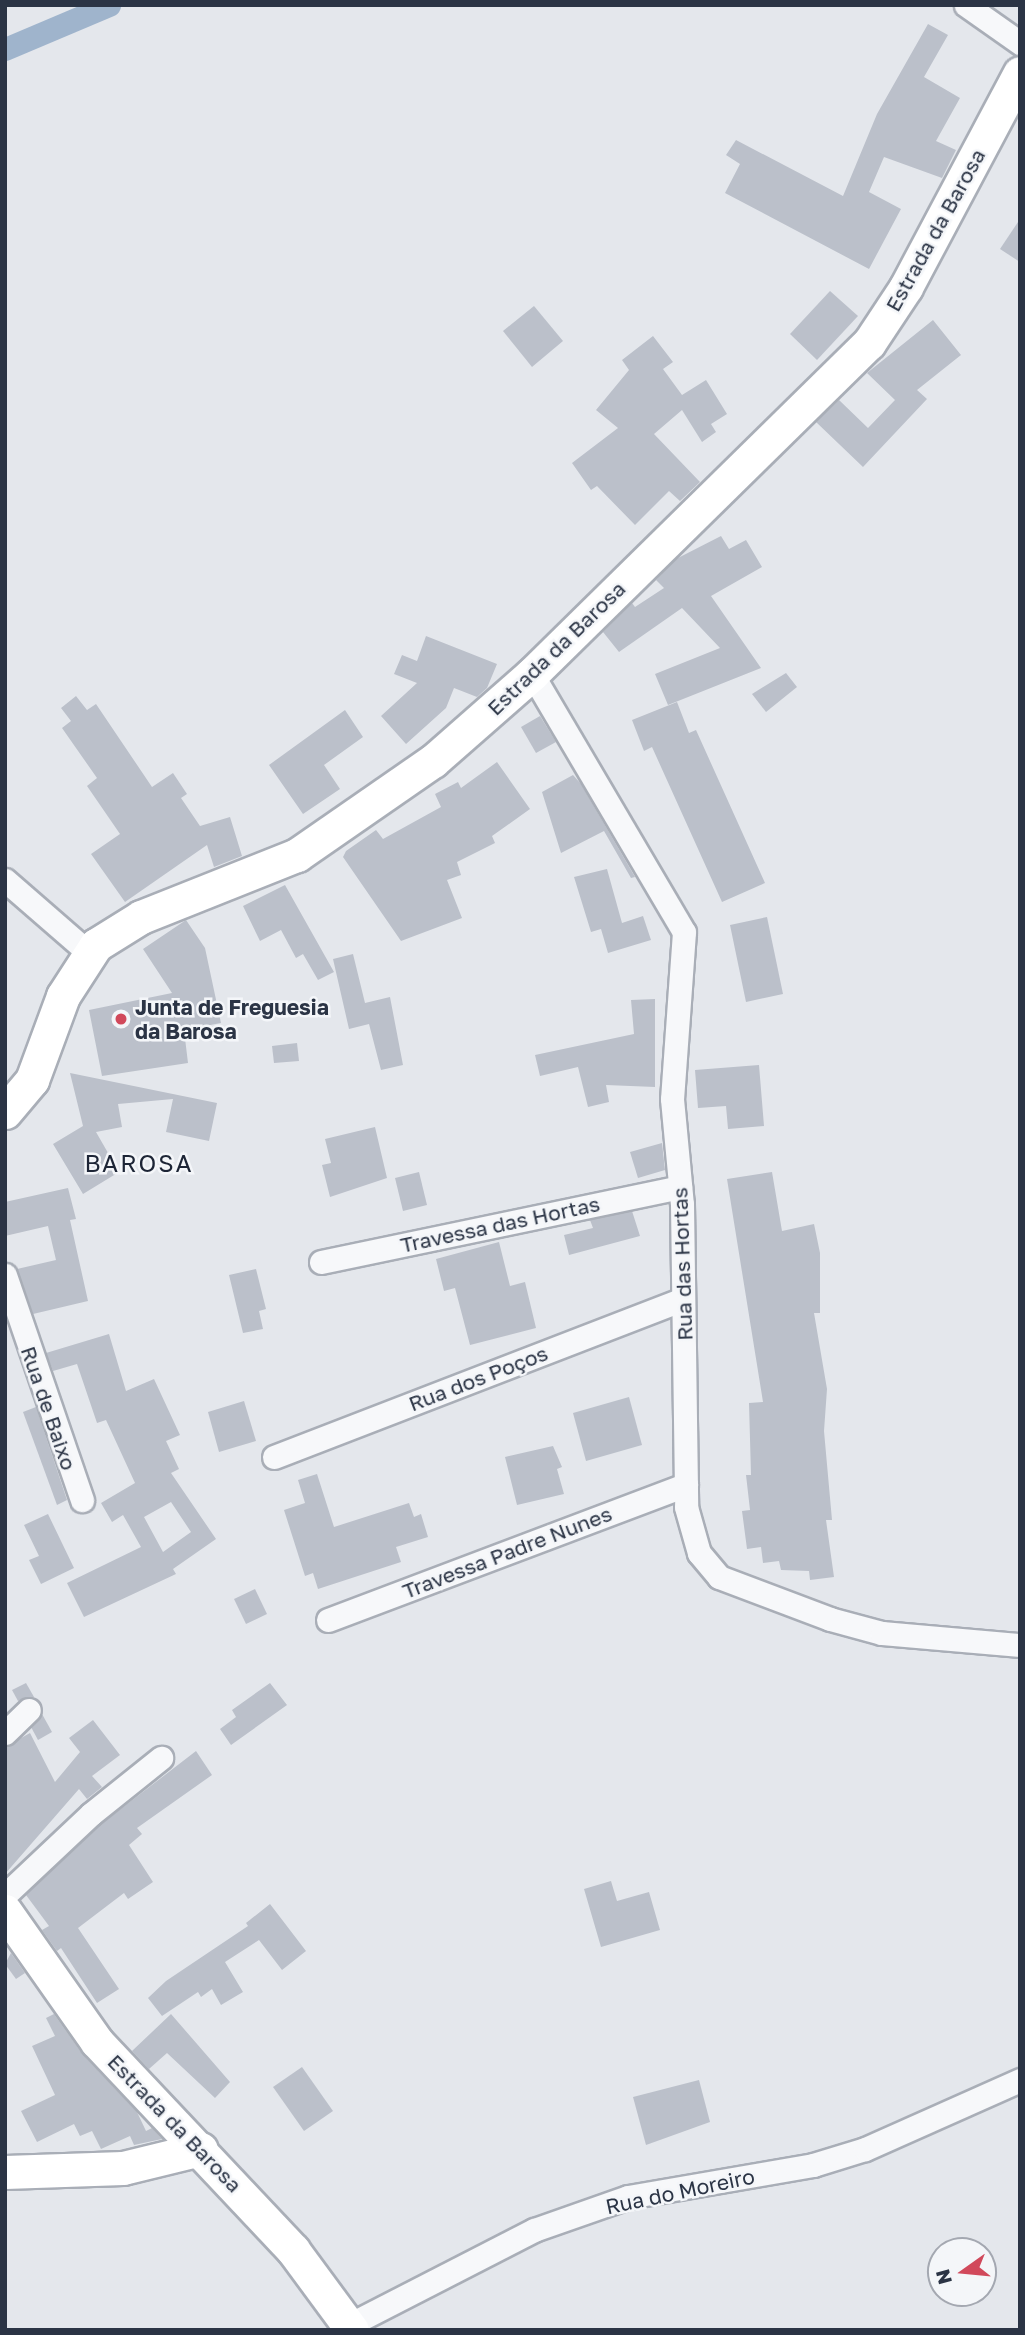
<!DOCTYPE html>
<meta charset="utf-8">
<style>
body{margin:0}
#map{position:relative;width:1025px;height:2335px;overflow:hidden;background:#e4e7ec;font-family:"Golos Text",sans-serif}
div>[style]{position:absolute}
.canal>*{height:23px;margin:-11.5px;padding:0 11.5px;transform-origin:11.5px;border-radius:11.5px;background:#9fb4cc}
.building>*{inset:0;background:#bbc0ca}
.roads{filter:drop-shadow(2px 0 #a9aeb7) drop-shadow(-2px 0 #a9aeb7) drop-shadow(0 2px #a9aeb7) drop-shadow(0 -2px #a9aeb7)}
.street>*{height:23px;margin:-11.5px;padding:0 11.5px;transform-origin:11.5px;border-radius:11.5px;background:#f7f8fa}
.secondary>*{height:33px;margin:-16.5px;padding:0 16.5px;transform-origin:16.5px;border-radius:16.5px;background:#fff}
.dots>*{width:19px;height:19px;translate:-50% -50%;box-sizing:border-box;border:4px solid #f4f6f9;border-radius:50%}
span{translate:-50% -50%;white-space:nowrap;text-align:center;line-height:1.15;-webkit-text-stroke:5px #f4f6f9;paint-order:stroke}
.street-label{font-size:21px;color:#2b3445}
.poi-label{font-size:21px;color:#2b3445;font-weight:700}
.left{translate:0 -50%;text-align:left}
.quarter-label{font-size:24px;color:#1d2536;letter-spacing:2px}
.frame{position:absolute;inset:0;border:7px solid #2b3445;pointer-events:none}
.north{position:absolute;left:927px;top:2237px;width:70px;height:70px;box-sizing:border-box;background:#f4f6f9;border:2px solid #a4a8b1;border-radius:50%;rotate:255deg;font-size:19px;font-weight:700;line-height:28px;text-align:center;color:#2b3445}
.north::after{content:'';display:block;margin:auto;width:24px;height:32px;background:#d1495b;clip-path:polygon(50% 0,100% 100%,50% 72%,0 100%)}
</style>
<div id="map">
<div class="canal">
<i style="left:5px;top:49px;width:113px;rotate:-22.9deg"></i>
</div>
<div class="building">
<i style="clip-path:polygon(928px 24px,948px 35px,924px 77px,960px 98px,936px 141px,956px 150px,942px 178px,884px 157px,869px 192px,901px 209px,869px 269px,725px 193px,740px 164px,726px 155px,736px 140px,843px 196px,877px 114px)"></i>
<i style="clip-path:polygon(1020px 219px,1020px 262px,1000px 249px)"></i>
<i style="clip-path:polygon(830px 291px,858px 316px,817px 360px,790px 334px)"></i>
<i style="clip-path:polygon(534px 306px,563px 341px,532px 367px,503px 331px)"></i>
<i style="clip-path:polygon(933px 320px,961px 355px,917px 390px,927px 399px,863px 467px,816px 422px,839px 400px,868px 428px,895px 400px,867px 373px)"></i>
<i style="clip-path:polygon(653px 336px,673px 362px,663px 369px,682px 395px,706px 380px,727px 414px,711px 424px,716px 432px,702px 442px,682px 410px,654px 434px,700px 482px,680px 501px,669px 491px,635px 525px,597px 486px,591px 490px,572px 463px,618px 428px,596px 410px,629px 370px,622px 360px)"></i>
<i style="clip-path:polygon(721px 536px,729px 549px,746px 540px,762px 567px,711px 596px,761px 668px,668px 705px,655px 674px,720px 648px,682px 608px,619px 652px,603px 632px,632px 603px,635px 607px,664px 588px,656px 580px,676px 559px)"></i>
<i style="clip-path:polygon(426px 636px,497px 664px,487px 688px,477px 697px,454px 688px,446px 708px,406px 744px,381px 716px,417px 683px,394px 674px,402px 655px,417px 661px)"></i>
<i style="clip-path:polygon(786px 673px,797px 687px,766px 712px,752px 694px)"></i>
<i style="clip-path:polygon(76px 696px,87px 710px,96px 704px,152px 787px,173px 773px,187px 794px,181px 798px,200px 826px,230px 817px,242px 856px,214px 867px,207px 845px,125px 902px,91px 854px,120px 834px,87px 786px,97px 778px,62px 728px,71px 721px,61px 708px)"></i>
<i style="clip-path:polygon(677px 702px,689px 733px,696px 730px,765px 883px,722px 902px,652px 747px,644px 751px,632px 720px)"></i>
<i style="clip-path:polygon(345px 710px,363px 737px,324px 765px,340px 789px,303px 814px,269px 765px)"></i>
<i style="clip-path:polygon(540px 716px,556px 742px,536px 753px,521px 727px)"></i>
<i style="clip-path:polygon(497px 762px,530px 809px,492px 836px,495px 843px,457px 862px,461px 875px,447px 880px,462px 918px,401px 941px,343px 857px,346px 851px,376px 830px,383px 839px,441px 807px,435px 794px,458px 782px,461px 788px)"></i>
<i style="clip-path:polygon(573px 775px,581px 784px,635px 877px,631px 878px,604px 831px,561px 853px,542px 792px)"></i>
<i style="clip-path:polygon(607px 869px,622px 923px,643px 916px,651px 940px,608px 953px,601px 929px,591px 932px,574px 877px)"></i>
<i style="clip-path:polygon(285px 885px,334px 972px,318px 980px,303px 954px,296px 958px,281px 930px,260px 941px,243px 906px)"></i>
<i style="clip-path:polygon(767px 917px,783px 994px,746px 1002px,730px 925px)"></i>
<i style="clip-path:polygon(186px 920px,205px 948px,221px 1023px,184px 1030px,188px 1063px,102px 1076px,89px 1010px,172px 993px,143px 949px)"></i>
<i style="clip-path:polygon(353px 954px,365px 1003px,390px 997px,403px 1065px,381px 1070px,369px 1024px,349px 1029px,333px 959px)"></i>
<i style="clip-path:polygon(655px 999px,655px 1087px,606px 1085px,609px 1102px,588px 1107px,578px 1067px,540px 1076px,535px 1055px,634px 1034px,631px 1000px)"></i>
<i style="clip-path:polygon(297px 1043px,299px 1061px,274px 1063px,272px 1046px)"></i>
<i style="clip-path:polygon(759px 1065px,764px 1126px,728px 1129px,726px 1106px,698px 1108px,695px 1070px)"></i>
<i style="clip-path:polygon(70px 1073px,217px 1103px,209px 1141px,166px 1132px,173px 1099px,118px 1104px,122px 1127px,96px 1132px,119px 1172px,83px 1194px,53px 1144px,83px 1126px)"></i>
<i style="clip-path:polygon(375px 1127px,387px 1178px,330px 1197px,322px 1165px,331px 1163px,325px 1139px)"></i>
<i style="clip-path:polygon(662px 1143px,665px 1170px,638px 1178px,630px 1152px)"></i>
<i style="clip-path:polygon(419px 1172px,427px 1205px,403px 1211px,395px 1178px)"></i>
<i style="clip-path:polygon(772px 1172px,782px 1231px,814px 1224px,820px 1253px,820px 1313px,814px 1313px,827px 1389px,824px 1431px,832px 1520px,826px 1520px,834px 1577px,810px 1580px,809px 1571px,781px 1570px,779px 1561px,763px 1563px,761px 1547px,747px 1549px,742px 1511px,750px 1510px,746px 1475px,751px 1475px,749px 1403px,763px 1402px,727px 1179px)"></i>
<i style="clip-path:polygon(68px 1188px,76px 1219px,70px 1220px,88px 1301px,33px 1314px,17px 1269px,56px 1260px,48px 1226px,5px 1236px,5px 1202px)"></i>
<i style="clip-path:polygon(632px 1211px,640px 1236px,569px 1255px,564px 1235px,593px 1228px,590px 1220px)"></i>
<i style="clip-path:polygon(499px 1242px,510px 1286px,525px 1282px,536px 1328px,470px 1345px,455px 1288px,444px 1291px,436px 1259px)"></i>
<i style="clip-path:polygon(256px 1269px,266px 1309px,259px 1311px,263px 1329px,243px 1333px,229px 1275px)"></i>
<i style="clip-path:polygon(evenodd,109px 1334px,126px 1391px,154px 1379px,180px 1435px,166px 1441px,179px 1469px,171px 1473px,216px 1539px,173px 1569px,176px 1574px,84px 1617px,67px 1583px,141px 1547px,123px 1515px,112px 1522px,101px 1503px,135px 1483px,106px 1420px,97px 1423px,77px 1364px,53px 1371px,46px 1353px,109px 1334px,171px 1502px,191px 1532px,163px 1552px,144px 1517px,171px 1502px)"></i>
<i style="clip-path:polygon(629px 1397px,642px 1445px,586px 1461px,573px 1413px)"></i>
<i style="clip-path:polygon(244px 1401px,256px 1441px,219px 1452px,208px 1412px)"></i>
<i style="clip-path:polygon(36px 1407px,67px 1500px,57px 1505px,23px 1412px)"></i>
<i style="clip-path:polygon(553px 1446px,562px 1467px,557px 1469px,564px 1494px,517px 1505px,505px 1457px)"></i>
<i style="clip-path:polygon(317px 1474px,334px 1527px,409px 1503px,414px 1517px,421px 1514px,428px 1537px,396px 1547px,401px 1562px,318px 1589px,313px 1573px,305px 1576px,284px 1510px,305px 1503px,298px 1480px)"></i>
<i style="clip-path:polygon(48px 1514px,74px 1568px,41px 1584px,29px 1560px,39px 1556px,24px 1525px)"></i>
<i style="clip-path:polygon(255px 1589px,267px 1614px,246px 1624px,234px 1599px)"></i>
<i style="clip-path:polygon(26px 1683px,34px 1697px,18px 1701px,12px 1690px)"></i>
<i style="clip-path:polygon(270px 1683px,287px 1705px,231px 1745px,220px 1729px,236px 1717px,232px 1710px)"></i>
<i style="clip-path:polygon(42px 1714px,52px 1732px,38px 1740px,31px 1727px)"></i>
<i style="clip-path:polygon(93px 1720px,120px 1755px,92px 1776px,102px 1787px,87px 1799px,79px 1789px,5px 1874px,5px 1747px,30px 1733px,55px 1782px,80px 1752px,69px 1738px)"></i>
<i style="clip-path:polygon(196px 1751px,212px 1775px,137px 1828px,142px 1834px,129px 1845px,153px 1882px,128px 1899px,124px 1893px,78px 1928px,119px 1989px,97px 2003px,61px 1948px,57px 1951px,42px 1930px,49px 1926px,26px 1895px,100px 1825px)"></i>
<i style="clip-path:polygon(611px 1881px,617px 1901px,649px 1892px,660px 1930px,601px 1947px,584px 1889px)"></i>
<i style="clip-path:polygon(270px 1904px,306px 1951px,282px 1970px,259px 1940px,225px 1962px,243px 1992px,221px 2005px,212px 1989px,201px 1997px,198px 1992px,162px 2016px,148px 1998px,166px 1981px,248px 1926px,246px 1923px)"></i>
<i style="clip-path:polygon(11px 1953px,25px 1973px,16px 1979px,5px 1964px)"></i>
<i style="clip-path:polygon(54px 2014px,83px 2055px,137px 2112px,146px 2131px,152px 2128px,162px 2139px,134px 2145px,130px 2136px,101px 2149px,92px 2131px,80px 2136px,74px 2124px,37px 2142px,21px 2111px,55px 2095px,32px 2046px,55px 2036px,46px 2018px)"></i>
<i style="clip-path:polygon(171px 2014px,230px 2082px,215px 2098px,167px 2053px,149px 2069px,132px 2051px)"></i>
<i style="clip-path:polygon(302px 2067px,333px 2111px,304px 2131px,273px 2087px)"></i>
<i style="clip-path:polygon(699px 2080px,710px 2122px,646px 2145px,633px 2097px)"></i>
</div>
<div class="roads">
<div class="street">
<i style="left:966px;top:5px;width:66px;rotate:35.1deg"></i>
<i style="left:532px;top:674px;width:299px;rotate:59.5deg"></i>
<i style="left:684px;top:932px;width:167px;rotate:94.1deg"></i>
<i style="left:672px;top:1099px;width:105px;rotate:84.6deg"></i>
<i style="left:682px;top:1204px;width:303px;rotate:89.2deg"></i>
<i style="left:686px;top:1507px;width:48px;rotate:74.2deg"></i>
<i style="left:699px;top:1553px;width:31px;rotate:50deg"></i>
<i style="left:719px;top:1577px;width:119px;rotate:20.7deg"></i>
<i style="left:830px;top:1619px;width:54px;rotate:15.1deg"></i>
<i style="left:882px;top:1633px;width:139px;rotate:5deg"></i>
<i style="left:5px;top:880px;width:111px;rotate:41deg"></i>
<i style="left:321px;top:1262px;width:367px;rotate:-11.8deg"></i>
<i style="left:5px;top:1275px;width:238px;rotate:71.1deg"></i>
<i style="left:274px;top:1457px;width:438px;rotate:-21.1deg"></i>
<i style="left:328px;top:1620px;width:383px;rotate:-20.7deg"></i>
<i style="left:5px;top:1733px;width:33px;rotate:-44deg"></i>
<i style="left:5px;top:1895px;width:118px;rotate:-43.3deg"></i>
<i style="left:91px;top:1814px;width:90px;rotate:-38.7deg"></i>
<i style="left:349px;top:2325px;width:208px;rotate:-27.2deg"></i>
<i style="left:534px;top:2230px;width:100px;rotate:-19.3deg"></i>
<i style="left:628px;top:2197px;width:188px;rotate:-9.8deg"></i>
<i style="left:813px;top:2165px;width:54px;rotate:-17.1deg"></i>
<i style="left:865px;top:2149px;width:170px;rotate:-24deg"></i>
</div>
<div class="secondary">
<i style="left:5px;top:1112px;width:42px;rotate:-49.8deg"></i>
<i style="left:32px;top:1080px;width:90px;rotate:-69.7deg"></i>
<i style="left:63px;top:996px;width:61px;rotate:-57.1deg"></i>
<i style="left:96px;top:945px;width:53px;rotate:-31.9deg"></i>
<i style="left:141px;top:917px;width:168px;rotate:-21.7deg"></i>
<i style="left:297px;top:855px;width:165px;rotate:-34.7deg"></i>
<i style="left:433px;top:761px;width:132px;rotate:-41.3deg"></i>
<i style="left:532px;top:674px;width:472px;rotate:-44.5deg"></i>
<i style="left:869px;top:343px;width:67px;rotate:-56.5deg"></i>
<i style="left:906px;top:287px;width:242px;rotate:-62deg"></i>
<i style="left:5px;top:1911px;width:160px;rotate:54.9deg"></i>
<i style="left:97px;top:2042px;width:286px;rotate:46.7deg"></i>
<i style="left:293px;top:2250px;width:99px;rotate:53.6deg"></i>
<i style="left:5px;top:2172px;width:118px;rotate:-1.9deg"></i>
<i style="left:123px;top:2168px;width:80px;rotate:-13.7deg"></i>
</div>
</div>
<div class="dots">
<i style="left:121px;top:1019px;background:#d1495b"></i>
</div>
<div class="street-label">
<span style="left:935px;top:230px;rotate:-61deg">Estrada da Barosa</span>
<span style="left:556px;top:648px;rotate:-44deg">Estrada da Barosa</span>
<span style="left:500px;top:1224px;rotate:-12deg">Travessa das Hortas</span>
<span style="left:682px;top:1264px;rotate:-92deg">Rua das Hortas</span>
<span style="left:478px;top:1378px;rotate:-21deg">Rua dos Poços</span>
<span style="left:49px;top:1408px;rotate:71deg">Rua de Baixo</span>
<span style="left:507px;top:1552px;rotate:-21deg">Travessa Padre Nunes</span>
<span style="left:175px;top:2123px;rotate:46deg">Estrada da Barosa</span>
<span style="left:680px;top:2191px;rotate:-12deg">Rua do Moreiro</span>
</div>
<div class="poi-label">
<span class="left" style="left:135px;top:1019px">Junta de Freguesia<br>da Barosa</span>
</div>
<div class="quarter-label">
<span style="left:139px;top:1163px">BAROSA</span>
</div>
<div class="frame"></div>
<div class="north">N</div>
</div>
